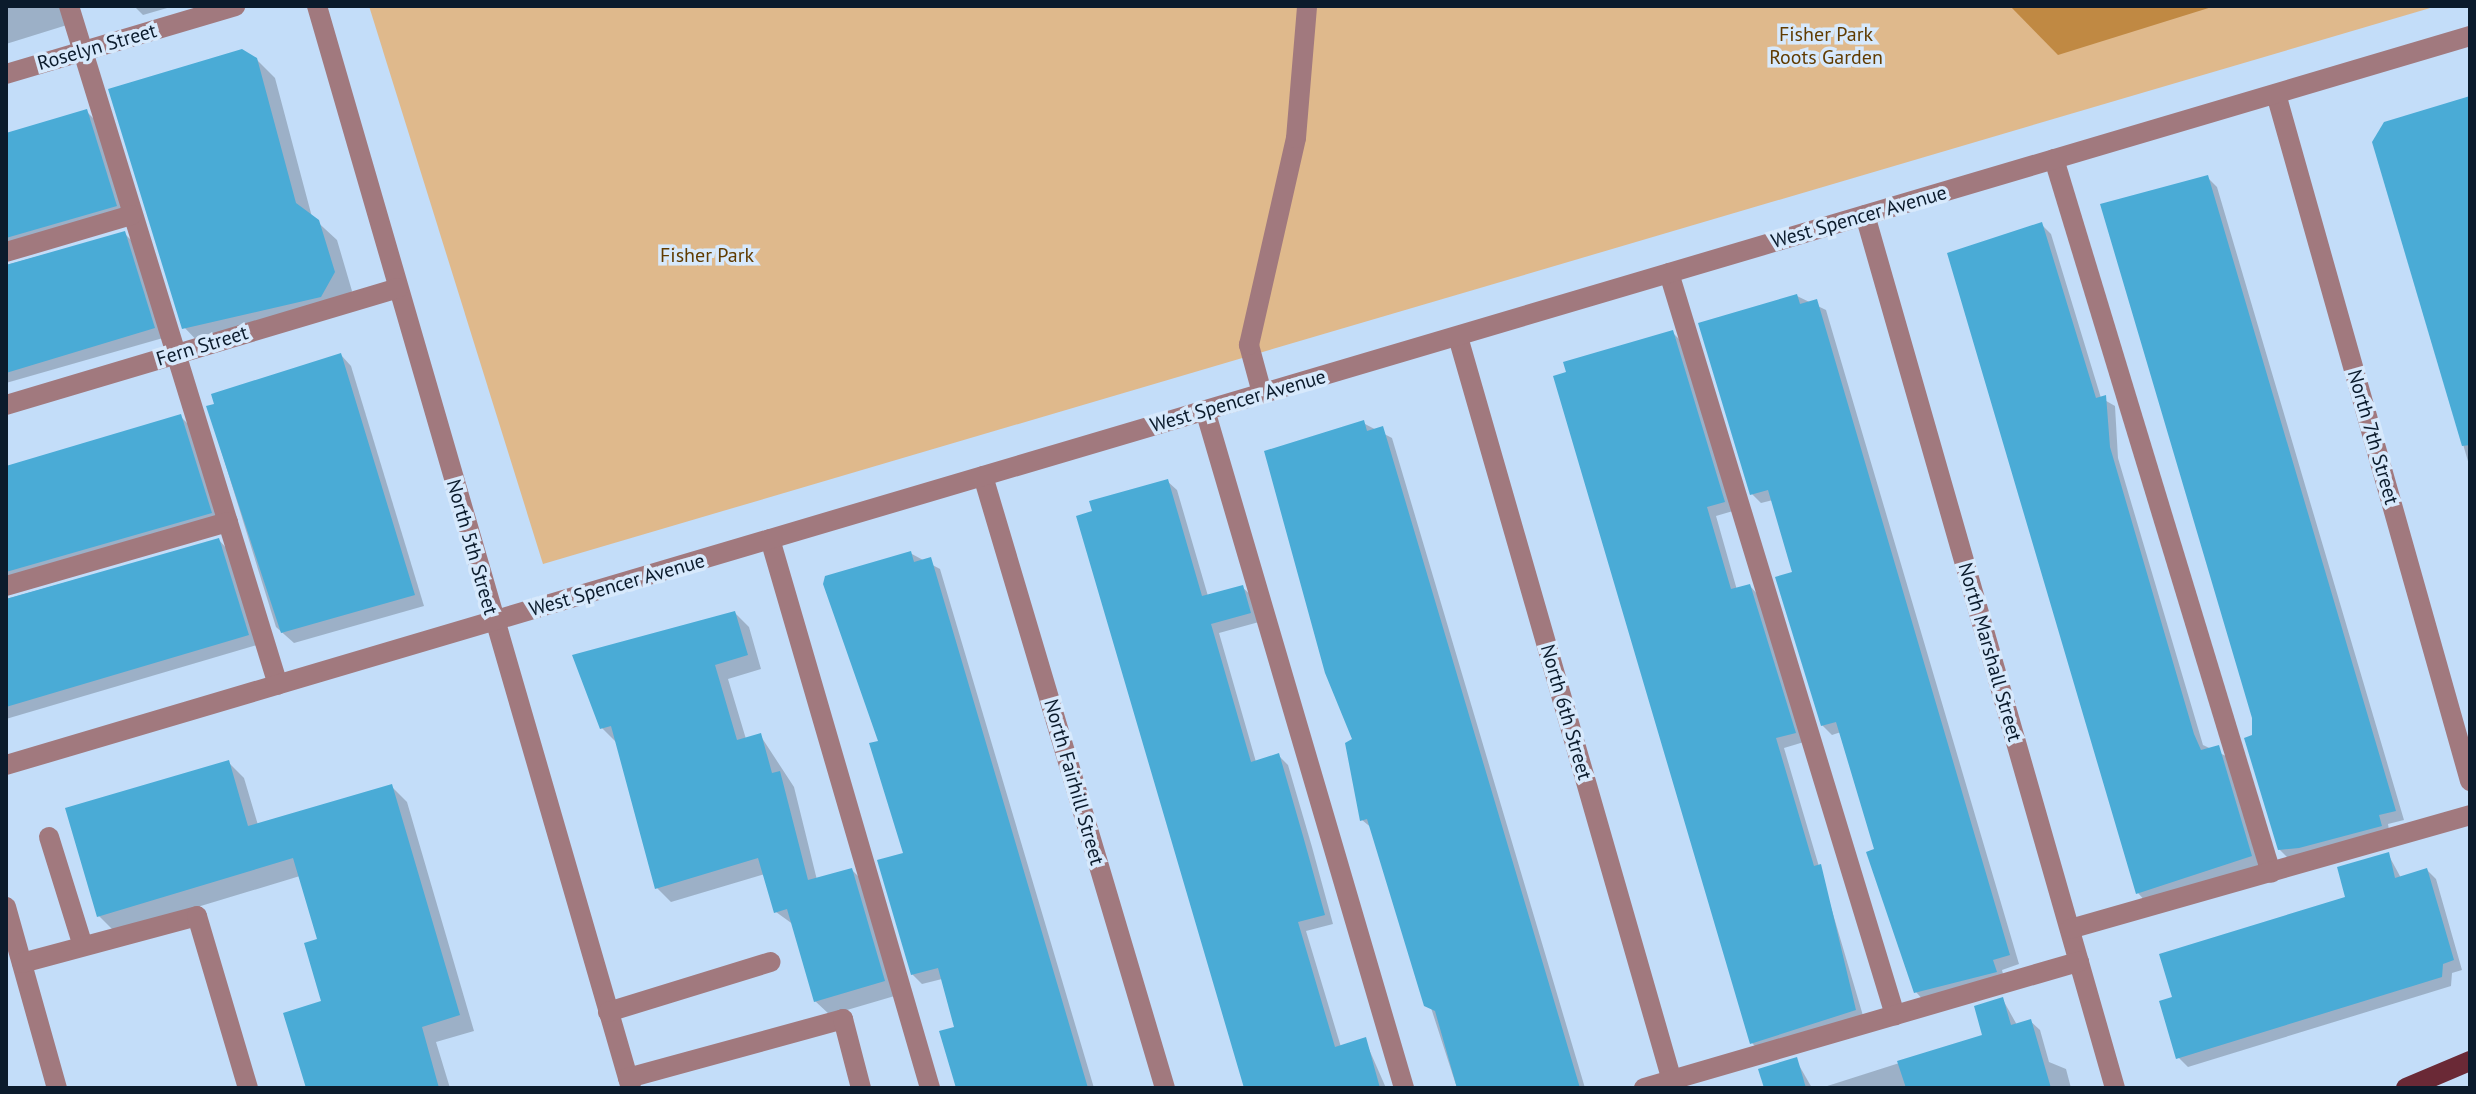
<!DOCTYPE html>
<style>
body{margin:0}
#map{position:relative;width:2476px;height:1094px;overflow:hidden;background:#c3ddf9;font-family:"PT Sans",sans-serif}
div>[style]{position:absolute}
.green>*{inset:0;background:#dfb98c}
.forest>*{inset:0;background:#c08943}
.shadow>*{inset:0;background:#0003}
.building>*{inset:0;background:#4aabd6}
.minor>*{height:20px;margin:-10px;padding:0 10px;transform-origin:10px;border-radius:10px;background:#a1797e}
.major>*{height:20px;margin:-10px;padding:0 10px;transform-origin:10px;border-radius:10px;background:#6a2936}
span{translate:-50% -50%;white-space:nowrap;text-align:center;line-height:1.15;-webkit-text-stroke:7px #d7e9fc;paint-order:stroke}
.park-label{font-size:20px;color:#603b00}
.street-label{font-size:20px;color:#0b1b2c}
.frame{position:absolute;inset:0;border:8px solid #0b1b2c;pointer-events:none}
</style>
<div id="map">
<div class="green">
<i style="clip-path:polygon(369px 6px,2437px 6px,543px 564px)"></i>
</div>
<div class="forest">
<i style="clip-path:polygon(2010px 6px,2215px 6px,2058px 55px)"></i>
</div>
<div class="shadow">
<i style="clip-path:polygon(6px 6px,69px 6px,67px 25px,6px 44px)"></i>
<i style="clip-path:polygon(134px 6px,174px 6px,143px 15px)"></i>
<i style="clip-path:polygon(256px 59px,275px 78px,312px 217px,337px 240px,352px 291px,339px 315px,202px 346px,184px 327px)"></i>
<i style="clip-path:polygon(2470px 98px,2470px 468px,2374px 142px)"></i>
<i style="clip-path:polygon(86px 111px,96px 121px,125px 215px,6px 260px,6px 135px)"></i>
<i style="clip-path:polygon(2207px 177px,2217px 187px,2404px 820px,2388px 824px,2390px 836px,2289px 859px,2279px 849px,2253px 718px,2102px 206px)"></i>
<i style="clip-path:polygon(2041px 224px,2051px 234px,2101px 398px,2115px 406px,2118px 458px,2203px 745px,2228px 757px,2261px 866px,2147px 903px,2138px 893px,1949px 254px)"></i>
<i style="clip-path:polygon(124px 233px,134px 243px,163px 338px,6px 383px,6px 265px)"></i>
<i style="clip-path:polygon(1797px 296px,1826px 310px,2019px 964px,2002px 970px,2005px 982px,1925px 1002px,1916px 992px,1841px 732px,1832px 735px,1822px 725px,1795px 574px,1773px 500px,1761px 503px,1752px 494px)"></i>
<i style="clip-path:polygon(1672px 332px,1682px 342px,1733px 511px,1716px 516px,1737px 590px,1750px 586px,1759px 596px,1804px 742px,1784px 748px,1864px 1019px,1761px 1052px,1752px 1043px)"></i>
<i style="clip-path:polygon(341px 355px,351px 366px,424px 606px,294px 643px,276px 627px,208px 408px)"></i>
<i style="clip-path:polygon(180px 416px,190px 426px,220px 523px,6px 594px,6px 468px)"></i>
<i style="clip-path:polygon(1363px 423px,1392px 438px,1585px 1088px,1457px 1088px,1373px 829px,1362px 820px,1355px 740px)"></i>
<i style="clip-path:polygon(1167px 481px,1177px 490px,1208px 596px,1242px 587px,1252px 596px,1259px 622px,1219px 633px,1256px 762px,1278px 755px,1288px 765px,1312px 847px,1333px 924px,1306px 931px,1341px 1047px,1365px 1040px,1386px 1088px,1245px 1088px)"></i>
<i style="clip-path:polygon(219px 540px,228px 550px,257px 645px,6px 719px,6px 599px)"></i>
<i style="clip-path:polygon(910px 553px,940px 569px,1094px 1088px,973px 1088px,942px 979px,922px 984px,912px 974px,906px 854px,880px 742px)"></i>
<i style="clip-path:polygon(735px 613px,749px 627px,761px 669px,728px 679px,746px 739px,760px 735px,794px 787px,817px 880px,852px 870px,866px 884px,898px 995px,830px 1015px,815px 1001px,794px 925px,776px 912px,765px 874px,671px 902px,657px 888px,617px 743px,602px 728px)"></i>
<i style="clip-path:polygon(228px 762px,244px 778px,258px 825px,391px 786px,407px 802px,474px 1031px,436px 1042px,450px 1088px,335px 1088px,319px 940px,300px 876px,115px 932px,99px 916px)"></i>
<i style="clip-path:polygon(2388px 854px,2401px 878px,2427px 870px,2436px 879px,2462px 970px,2452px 973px,2451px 986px,2188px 1067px,2178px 1057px,2175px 999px,2348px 898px)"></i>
<i style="clip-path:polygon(2003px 1000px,2017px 1025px,2030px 1021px,2040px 1030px,2049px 1062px,2066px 1069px,2071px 1088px,1821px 1088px,1984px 1036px)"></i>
<i style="clip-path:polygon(1796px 1060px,1812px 1088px,1766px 1088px)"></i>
</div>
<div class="building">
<i style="clip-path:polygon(242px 49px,257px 58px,296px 203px,319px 220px,335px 272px,321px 297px,182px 329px,108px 89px)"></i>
<i style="clip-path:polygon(2470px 96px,2470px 445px,2462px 446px,2372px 142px,2384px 122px)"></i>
<i style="clip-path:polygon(87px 109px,117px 206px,6px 238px,6px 133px)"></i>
<i style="clip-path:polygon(2208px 175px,2396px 811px,2379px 815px,2382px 826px,2299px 848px,2278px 850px,2244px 738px,2252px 735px,2252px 718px,2100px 204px)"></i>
<i style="clip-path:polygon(2042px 222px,2096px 398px,2106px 395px,2110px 447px,2194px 734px,2201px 750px,2219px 745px,2252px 856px,2136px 894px,1947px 253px)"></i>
<i style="clip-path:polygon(125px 231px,155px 328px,6px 373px,6px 265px)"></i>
<i style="clip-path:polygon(1797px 294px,1800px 304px,1817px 299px,2010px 955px,1993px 960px,1997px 972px,1914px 993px,1866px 852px,1874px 849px,1836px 722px,1821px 726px,1775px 577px,1792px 572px,1768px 490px,1750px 495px,1698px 323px)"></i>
<i style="clip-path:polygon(1673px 330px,1725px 502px,1707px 507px,1731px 589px,1750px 584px,1796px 733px,1776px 738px,1814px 866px,1821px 864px,1856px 1010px,1750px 1044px,1553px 376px,1566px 372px,1563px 362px)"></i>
<i style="clip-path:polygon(341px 353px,415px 595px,281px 633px,206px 406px,214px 404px,211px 394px)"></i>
<i style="clip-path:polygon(181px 414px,212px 513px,6px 572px,6px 466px)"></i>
<i style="clip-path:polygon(1364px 420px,1367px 431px,1383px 426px,1580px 1088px,1457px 1088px,1435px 1011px,1424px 1006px,1367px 819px,1360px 821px,1345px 743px,1352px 739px,1325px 673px,1264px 451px)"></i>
<i style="clip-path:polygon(1168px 479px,1202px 596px,1243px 585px,1251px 613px,1211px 624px,1251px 762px,1279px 753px,1303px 836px,1325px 915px,1298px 922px,1335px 1047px,1366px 1037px,1380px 1088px,1244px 1088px,1076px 516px,1092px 511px,1089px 501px)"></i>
<i style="clip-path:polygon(219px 538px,249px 635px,6px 707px,6px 599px)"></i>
<i style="clip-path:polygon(911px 551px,914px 562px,931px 557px,1088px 1088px,956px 1088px,939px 1031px,954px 1027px,938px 968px,911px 975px,877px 860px,903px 853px,869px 743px,878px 741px,823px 584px,825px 576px)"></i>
<i style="clip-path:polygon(735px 611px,748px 655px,715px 665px,737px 740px,761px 733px,772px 773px,780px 771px,808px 880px,852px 868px,885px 981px,814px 1002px,787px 909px,774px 913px,758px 858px,655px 889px,611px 726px,600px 729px,572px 655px)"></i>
<i style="clip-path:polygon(229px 760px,248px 826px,392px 784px,460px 1015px,422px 1027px,439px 1088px,306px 1088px,283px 1013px,321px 1001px,304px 943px,317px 939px,293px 858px,97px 917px,65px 808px)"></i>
<i style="clip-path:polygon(2389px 852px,2395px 878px,2427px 868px,2454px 960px,2443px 964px,2442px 977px,2176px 1059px,2159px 1001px,2172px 997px,2159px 954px,2345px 897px,2337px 867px)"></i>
<i style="clip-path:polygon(2003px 997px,2011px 1025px,2031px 1019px,2051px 1088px,1906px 1088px,1897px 1061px,1982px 1035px,1974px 1006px)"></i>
<i style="clip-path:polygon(1797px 1057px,1806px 1088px,1764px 1088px,1758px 1069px)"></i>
</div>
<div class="minor">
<i style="left:69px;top:6px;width:710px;rotate:72.89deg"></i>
<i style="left:317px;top:6px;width:1127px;rotate:73.82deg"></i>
<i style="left:6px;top:74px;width:239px;rotate:-16.5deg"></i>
<i style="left:2276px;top:94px;width:714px;rotate:74.23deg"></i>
<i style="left:2054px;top:159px;width:746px;rotate:73.09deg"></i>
<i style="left:1865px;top:215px;width:908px;rotate:74.02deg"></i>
<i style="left:6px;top:252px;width:131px;rotate:-16.4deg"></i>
<i style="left:1669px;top:273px;width:776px;rotate:73.06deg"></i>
<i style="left:1458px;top:337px;width:781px;rotate:73.95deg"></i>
<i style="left:1262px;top:393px;width:50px;rotate:-105.2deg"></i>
<i style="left:1249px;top:345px;width:212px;rotate:-77.2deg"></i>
<i style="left:1296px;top:138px;width:132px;rotate:-85.2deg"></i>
<i style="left:6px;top:405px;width:409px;rotate:-16.6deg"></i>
<i style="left:1205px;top:410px;width:707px;rotate:73.64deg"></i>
<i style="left:983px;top:476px;width:638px;rotate:73.44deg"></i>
<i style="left:770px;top:539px;width:572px;rotate:73.75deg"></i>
<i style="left:6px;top:586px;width:231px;rotate:-16.1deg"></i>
<i style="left:6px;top:765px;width:2570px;rotate:-16.48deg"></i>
<i style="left:49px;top:837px;width:114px;rotate:72.7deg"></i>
<i style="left:6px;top:907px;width:188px;rotate:74.3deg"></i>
<i style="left:2070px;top:929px;width:416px;rotate:-15.9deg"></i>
<i style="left:22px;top:963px;width:181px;rotate:-15deg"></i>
<i style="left:197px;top:916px;width:179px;rotate:73.5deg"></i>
<i style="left:608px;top:1012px;width:170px;rotate:-17.1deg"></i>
<i style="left:628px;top:1078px;width:223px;rotate:-15.3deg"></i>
<i style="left:843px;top:1019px;width:71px;rotate:75.4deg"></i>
<i style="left:1644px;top:1088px;width:453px;rotate:-16.2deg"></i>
</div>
<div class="major">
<i style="left:2406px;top:1088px;width:69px;rotate:-22.9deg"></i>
</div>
<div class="park-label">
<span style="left:1826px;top:46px">Fisher Park<br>Roots Garden</span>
<span style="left:707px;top:255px">Fisher Park</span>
</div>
<div class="street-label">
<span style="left:97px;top:47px;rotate:-16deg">Roselyn Street</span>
<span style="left:1859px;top:217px;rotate:-16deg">West Spencer Avenue</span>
<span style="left:202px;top:346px;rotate:-17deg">Fern Street</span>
<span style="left:1238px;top:401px;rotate:-16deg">West Spencer Avenue</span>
<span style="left:2373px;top:437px;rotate:74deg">North 7th Street</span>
<span style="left:472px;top:547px;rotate:74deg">North 5th Street</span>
<span style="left:617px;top:585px;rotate:-16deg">West Spencer Avenue</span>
<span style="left:1990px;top:652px;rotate:74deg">North Marshall Street</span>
<span style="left:1566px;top:712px;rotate:74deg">North 6th Street</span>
<span style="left:1074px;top:782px;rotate:74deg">North Fairhill Street</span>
</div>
<div class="frame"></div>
</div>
